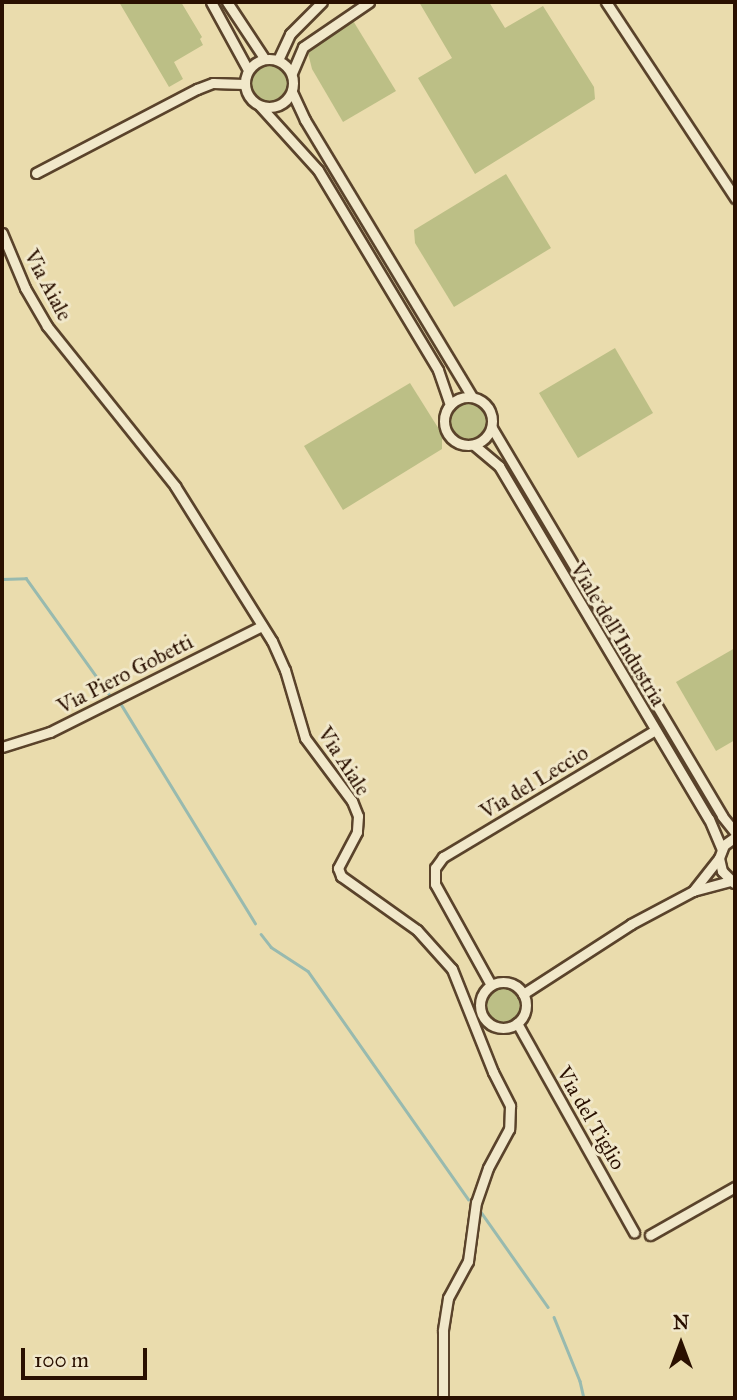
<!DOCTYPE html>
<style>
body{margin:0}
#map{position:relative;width:737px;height:1400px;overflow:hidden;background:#eadcad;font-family:"IM FELL Great Primer",serif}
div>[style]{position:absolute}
.green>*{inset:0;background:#bcbf86}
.round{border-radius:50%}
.stream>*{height:2.5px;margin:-1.25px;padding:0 1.25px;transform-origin:1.25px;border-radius:1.25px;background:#98baaf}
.roads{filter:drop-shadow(2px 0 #5a432b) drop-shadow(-2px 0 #5a432b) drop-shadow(0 2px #5a432b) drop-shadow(0 -2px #5a432b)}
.minor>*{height:9px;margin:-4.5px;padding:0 4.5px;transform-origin:4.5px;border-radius:4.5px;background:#f1e8ca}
.minor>.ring{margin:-4.5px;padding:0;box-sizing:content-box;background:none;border:9px solid #f1e8ca;border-radius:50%}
span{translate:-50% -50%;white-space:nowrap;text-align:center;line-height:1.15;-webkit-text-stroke:6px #f1e8ca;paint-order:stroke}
.street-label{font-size:21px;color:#2a1000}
.frame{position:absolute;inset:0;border:4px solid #2a1000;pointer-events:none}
.north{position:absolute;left:646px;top:1309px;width:70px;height:70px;-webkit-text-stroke:5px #f1e8ca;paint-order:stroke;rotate:0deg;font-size:19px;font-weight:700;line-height:28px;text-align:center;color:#2a1000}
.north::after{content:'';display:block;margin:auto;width:24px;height:32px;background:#2a1000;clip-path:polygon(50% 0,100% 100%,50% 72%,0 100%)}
.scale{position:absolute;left:21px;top:1348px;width:126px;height:32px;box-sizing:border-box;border:4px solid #2a1000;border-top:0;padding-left:9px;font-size:21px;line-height:24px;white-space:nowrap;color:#2a1000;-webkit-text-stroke:5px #f1e8ca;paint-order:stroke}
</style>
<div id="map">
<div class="green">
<i style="clip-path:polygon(119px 2px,181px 2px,202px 37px,200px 39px,203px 45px,174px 62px,183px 79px,169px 87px)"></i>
<i style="clip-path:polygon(419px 2px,489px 2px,505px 28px,543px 6px,594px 87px,595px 99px,475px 174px,418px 78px,452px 58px)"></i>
<i style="clip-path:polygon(352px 19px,396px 91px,343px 122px,312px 69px,308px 53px,314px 44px)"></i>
<i class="round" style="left:251px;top:65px;width:36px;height:36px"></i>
<i style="clip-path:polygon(506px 174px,551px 248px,454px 307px,415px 243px,414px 230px)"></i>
<i style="clip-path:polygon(615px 348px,653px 413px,578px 458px,539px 393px)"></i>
<i style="clip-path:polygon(410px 383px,442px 434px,442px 449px,343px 510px,304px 446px)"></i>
<i class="round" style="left:451px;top:403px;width:36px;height:36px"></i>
<i style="clip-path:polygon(735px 648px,735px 740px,716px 751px,676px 682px)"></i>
<i class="round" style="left:484px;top:987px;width:36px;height:36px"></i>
</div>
<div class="stream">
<i style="left:2px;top:579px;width:24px;rotate:-2deg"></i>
<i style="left:26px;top:578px;width:143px;rotate:54.4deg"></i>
<i style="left:121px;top:704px;width:257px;rotate:58.5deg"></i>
<i style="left:261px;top:934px;width:16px;rotate:52deg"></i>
<i style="left:271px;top:947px;width:44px;rotate:33deg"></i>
<i style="left:308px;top:971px;width:279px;rotate:54.9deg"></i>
<i style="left:481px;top:1212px;width:116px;rotate:54.8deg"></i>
<i style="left:554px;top:1317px;width:69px;rotate:67.9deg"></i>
<i style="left:580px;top:1381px;width:17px;rotate:77deg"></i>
</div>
<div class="roads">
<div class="minor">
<i style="left:211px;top:2px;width:77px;rotate:61.4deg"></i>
<i style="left:227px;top:2px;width:67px;rotate:56.5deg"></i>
<i style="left:606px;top:2px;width:235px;rotate:56.6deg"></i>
<i class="ring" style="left:245px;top:59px;width:39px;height:39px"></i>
<i style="left:278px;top:60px;width:29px;rotate:-65deg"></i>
<i style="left:290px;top:34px;width:45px;rotate:-45deg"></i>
<i style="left:292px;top:73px;width:28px;rotate:-67deg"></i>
<i style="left:303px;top:47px;width:80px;rotate:-34.3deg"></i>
<i style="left:292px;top:92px;width:31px;rotate:65deg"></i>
<i style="left:305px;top:120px;width:323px;rotate:58.9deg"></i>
<i style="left:260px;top:106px;width:86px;rotate:47.8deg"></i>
<i style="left:318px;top:170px;width:233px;rotate:59deg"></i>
<i style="left:438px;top:370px;width:37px;rotate:71deg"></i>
<i style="left:36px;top:173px;width:182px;rotate:-27.6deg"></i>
<i style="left:197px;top:89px;width:17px;rotate:-21deg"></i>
<i style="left:213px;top:83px;width:31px;rotate:2deg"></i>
<i style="left:2px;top:233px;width:60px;rotate:67.3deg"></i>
<i style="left:25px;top:288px;width:44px;rotate:59.9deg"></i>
<i style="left:47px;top:326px;width:205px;rotate:51.3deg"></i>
<i style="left:175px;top:486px;width:183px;rotate:58deg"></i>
<i style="left:272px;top:641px;width:32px;rotate:66deg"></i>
<i style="left:285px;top:670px;width:71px;rotate:73.6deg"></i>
<i style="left:305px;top:738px;width:79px;rotate:53.3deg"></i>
<i style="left:352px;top:801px;width:16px;rotate:68deg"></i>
<i style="left:358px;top:816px;width:16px;rotate:94deg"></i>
<i style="left:357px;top:832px;width:41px;rotate:117.8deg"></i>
<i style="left:338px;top:868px;width:9px;rotate:69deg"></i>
<i style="left:341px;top:876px;width:93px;rotate:35.4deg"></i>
<i style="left:417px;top:930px;width:52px;rotate:48.1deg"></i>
<i style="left:452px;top:969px;width:111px;rotate:68.3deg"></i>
<i style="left:493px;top:1072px;width:38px;rotate:63deg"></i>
<i style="left:510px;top:1106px;width:23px;rotate:92deg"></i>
<i style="left:509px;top:1129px;width:44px;rotate:118.3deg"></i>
<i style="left:488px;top:1168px;width:36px;rotate:109deg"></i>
<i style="left:476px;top:1202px;width:60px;rotate:97.7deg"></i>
<i style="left:468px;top:1261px;width:42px;rotate:118.4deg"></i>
<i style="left:448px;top:1298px;width:33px;rotate:99deg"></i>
<i style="left:443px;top:1331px;width:67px;rotate:90deg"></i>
<i class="ring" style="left:444px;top:397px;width:39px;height:39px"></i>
<i style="left:492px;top:428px;width:451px;rotate:59.3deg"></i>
<i style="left:722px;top:816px;width:21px;rotate:51deg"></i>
<i style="left:474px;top:445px;width:33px;rotate:40deg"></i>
<i style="left:499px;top:466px;width:411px;rotate:59.3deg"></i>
<i style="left:709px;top:819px;width:33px;rotate:67deg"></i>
<i style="left:2px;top:747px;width:50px;rotate:-17.4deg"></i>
<i style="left:50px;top:732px;width:237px;rotate:-26.6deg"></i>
<i style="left:719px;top:858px;width:42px;rotate:128.2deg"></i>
<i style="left:693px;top:891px;width:38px;rotate:-15deg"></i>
<i style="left:734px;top:883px;width:17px;rotate:-135deg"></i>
<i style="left:722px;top:871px;width:13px;rotate:-103deg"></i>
<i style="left:719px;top:858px;width:14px;rotate:-69deg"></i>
<i style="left:724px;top:845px;width:14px;rotate:-36deg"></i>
<i class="ring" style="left:480px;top:982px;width:37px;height:37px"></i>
<i style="left:491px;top:985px;width:115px;rotate:-119deg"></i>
<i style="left:435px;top:884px;width:16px;rotate:-90deg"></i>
<i style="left:435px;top:868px;width:14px;rotate:-54deg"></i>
<i style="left:443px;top:857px;width:247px;rotate:-30.9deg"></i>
<i style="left:523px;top:994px;width:129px;rotate:-32.9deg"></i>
<i style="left:631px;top:924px;width:70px;rotate:-28deg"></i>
<i style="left:517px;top:1023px;width:240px;rotate:60.8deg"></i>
<i style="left:650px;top:1235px;width:98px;rotate:-29.5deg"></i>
</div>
</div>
<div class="street-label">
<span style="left:48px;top:285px;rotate:62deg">Via Aiale</span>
<span style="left:618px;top:634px;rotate:59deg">Viale dell'Industria</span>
<span style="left:125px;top:674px;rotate:-27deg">Via Piero Gobetti</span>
<span style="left:344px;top:761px;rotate:57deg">Via Aiale</span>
<span style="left:534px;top:782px;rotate:-31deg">Via del Leccio</span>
<span style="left:591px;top:1118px;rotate:60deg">Via del Tiglio</span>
</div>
<div class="frame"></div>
<div class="north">N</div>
<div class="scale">100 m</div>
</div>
